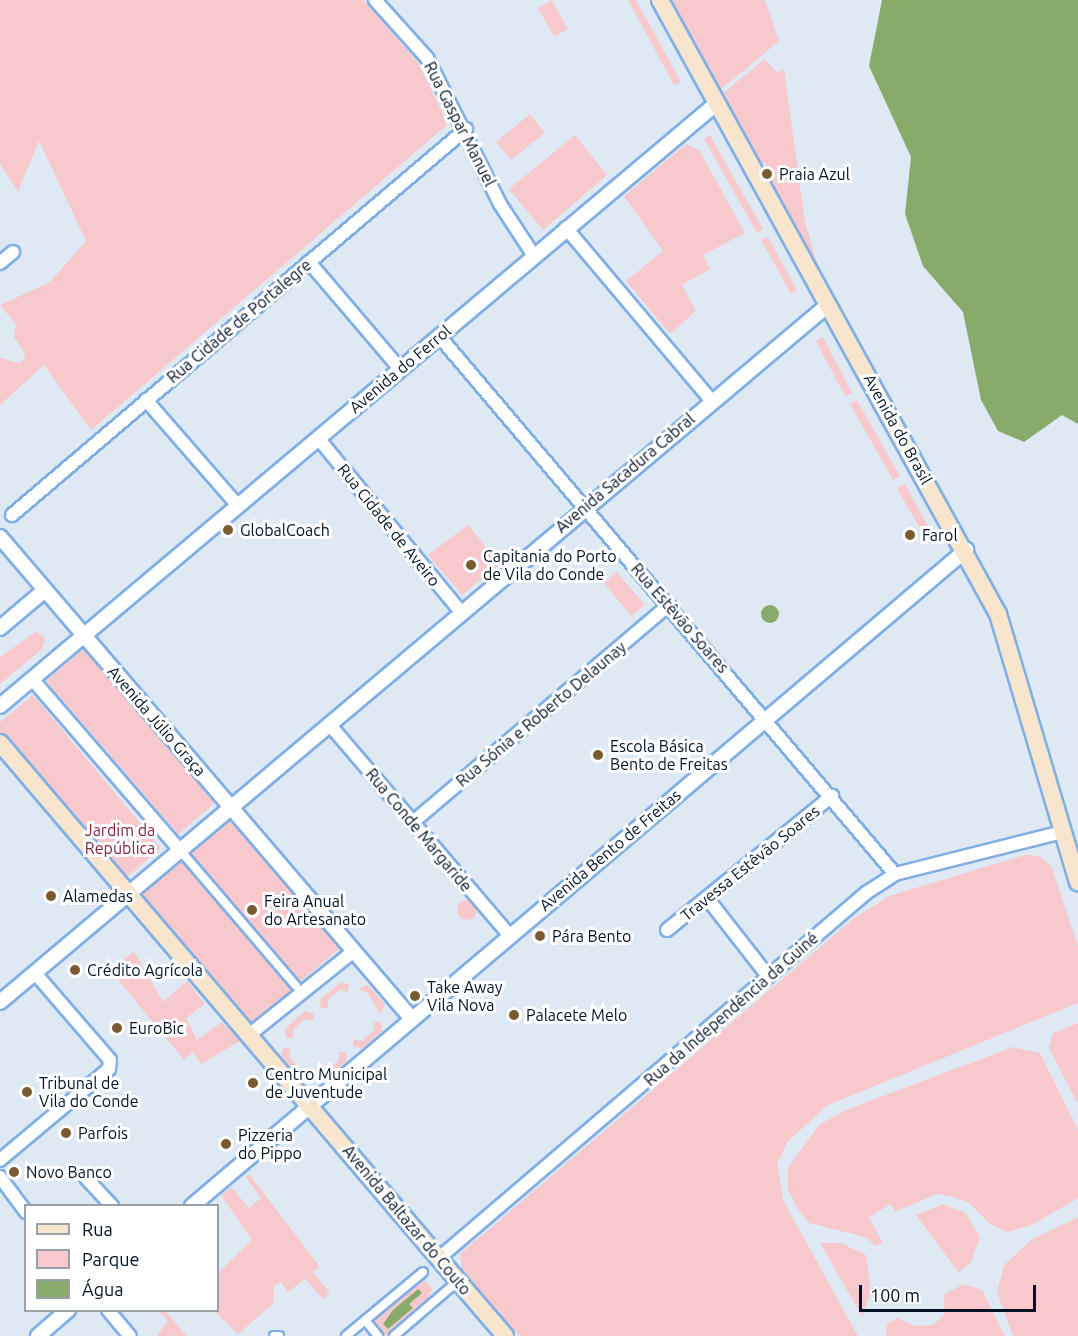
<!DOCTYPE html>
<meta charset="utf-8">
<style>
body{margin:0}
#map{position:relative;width:1078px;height:1336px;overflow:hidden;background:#dfe9f4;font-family:Ubuntu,sans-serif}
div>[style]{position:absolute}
.green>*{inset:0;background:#f7c9cd}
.round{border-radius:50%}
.water>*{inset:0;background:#88ab6b}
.roads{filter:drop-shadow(2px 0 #7fafe5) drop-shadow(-2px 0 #7fafe5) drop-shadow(0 2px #7fafe5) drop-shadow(0 -2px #7fafe5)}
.pedestrian>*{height:8px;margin:-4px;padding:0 4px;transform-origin:4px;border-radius:4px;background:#fff}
.minor>*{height:12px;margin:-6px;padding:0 6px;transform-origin:6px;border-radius:6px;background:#fff}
.tertiary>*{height:14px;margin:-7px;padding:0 7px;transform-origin:7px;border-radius:7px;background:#fff}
.secondary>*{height:16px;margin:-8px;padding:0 8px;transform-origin:8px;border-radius:8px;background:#f7e5ce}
.dots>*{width:16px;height:16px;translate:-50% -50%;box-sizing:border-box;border:3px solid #fff;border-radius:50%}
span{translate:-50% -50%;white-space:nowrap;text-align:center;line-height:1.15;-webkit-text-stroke:6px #fff;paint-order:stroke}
.street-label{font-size:16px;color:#021225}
.poi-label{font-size:16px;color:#021225}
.left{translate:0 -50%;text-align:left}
.park-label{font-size:16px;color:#82253a}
.legend{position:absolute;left:24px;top:1204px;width:195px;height:108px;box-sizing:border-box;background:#fff;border:2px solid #9aa0a8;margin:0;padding:8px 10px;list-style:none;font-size:18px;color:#021225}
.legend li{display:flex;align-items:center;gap:12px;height:30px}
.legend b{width:30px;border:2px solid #9aa0a8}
.scale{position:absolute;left:859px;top:1285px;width:177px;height:27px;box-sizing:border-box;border:3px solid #021225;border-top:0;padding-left:8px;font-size:18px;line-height:21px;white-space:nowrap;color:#021225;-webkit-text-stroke:4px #fff;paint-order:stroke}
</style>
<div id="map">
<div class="green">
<i style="clip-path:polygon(0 0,363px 0,417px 61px,448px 124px,91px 430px,44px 365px,0 405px,0 358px,20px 363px,26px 355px,14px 337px,16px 324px,0 305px,50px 282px,86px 241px,39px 141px,18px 192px,0 164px)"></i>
<i style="clip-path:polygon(552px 0,568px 29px,554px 37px,538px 8px)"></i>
<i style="clip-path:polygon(628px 0,636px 0,681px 82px,674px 85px)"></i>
<i style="clip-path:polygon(669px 0,765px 0,779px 41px,719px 91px)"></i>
<i style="clip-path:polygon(765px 59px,778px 73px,784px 69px,805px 222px,818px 267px,770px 181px,765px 162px,760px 164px,721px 95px)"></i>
<i style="clip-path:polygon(530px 114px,545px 133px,511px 160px,496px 142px)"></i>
<i style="clip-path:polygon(575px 135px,607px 175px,543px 230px,509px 189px)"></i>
<i style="clip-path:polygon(710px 135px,763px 229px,757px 233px,704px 139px)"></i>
<i style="clip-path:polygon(686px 144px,699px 150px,745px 233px,703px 255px,710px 269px,682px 285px,696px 311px,670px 334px,626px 281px,663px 251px,624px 196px)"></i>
<i style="clip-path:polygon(768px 237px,797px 290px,791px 294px,761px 240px)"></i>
<i style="clip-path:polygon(823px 337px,852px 393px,845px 396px,816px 341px)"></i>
<i style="clip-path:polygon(857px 400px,900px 476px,893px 480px,850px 404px)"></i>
<i style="clip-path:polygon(905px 484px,935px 539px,928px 543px,897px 488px)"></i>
<i style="clip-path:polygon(468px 525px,500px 564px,462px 595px,428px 555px)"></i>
<i style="clip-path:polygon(617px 572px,645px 605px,631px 616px,604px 583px)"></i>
<i style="clip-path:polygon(37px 631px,45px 638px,42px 649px,0 684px,0 657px)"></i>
<i style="clip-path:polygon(84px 648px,216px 802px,178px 834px,46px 681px)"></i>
<i style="clip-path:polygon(33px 695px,161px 848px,122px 881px,0 736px,0 722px)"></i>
<i style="clip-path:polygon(230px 820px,340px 948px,301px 981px,190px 854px)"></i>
<i style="clip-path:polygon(1025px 855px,1039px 856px,1051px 866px,1078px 946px,1078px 1003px,828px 1105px,787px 1142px,777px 1165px,784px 1202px,858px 1336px,519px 1336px,462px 1270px,460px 1254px,853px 919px,889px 896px)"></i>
<i style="clip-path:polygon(182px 861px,291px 990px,248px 1026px,141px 895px)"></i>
<i class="round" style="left:457px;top:900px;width:20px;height:20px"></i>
<i style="clip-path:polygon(134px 951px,163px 1002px,187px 981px,205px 1004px,186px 1018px,197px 1040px,222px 1022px,240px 1041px,201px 1064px,193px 1052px,184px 1060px,110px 970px)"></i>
<i style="clip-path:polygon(341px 982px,349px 984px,348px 992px,340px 990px,328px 1000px,328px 1008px,321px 1008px,320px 1000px)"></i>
<i style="clip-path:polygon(367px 984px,385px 1004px,380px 1014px,367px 992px,357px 990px)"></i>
<i style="clip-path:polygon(305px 1011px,314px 1014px,313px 1021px,304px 1019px,293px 1030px,293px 1038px,286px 1038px,285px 1029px)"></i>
<i style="clip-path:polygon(374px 1022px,381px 1022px,382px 1031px,362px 1049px,353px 1046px,354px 1039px,362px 1041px,374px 1030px)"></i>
<i style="clip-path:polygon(1078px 1023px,1078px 1104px,1049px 1048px,1053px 1033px)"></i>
<i style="clip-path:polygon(1013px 1047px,1040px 1053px,1078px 1130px,1078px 1198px,1032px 1225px,1007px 1232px,990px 1224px,968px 1202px,950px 1196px,937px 1194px,895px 1212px,891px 1204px,869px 1217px,883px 1243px,876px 1246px,865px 1237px,809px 1223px,797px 1208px,788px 1189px,788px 1168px,819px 1125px,846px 1110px)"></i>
<i style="clip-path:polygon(283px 1048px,291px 1048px,289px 1057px,300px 1068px,308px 1068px,308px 1075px,299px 1076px,281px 1056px)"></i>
<i style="clip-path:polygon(339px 1052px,346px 1052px,347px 1061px,327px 1079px,319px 1076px,319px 1069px,328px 1071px,339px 1060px)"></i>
<i style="clip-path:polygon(250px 1175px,320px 1267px,313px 1272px,330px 1293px,323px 1299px,305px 1279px,288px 1292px,281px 1282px,274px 1286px,273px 1304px,238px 1334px,214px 1311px,218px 1273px,252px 1240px,221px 1195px,231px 1187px,249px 1208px,261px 1198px,245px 1176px)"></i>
<i style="clip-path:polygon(943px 1204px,966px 1213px,980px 1237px,971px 1262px,959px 1273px,916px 1215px)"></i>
<i style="clip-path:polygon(1078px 1217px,1078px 1336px,1013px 1336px,997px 1292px,1004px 1265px,1031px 1240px)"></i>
<i style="clip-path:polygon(820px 1243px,841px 1243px,866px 1255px,871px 1293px,862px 1316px)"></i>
<i style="clip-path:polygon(421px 1277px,432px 1289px,426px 1304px,390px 1336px,382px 1335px,373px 1325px,378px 1316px)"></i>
<i style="clip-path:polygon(963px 1284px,982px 1290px,1005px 1336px,886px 1336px,887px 1324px,897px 1318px,915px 1326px,933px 1325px,944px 1315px,944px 1295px)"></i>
<i style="clip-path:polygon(159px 1311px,165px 1311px,187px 1336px,157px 1336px,168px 1320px)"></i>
</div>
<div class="water">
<i style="clip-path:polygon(882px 0,1078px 0,1078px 424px,1062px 415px,1024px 442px,998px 431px,981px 400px,963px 312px,923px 266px,905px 214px,911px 157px,869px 66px)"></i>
<i class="round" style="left:761px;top:605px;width:18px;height:18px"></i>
<i style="clip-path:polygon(418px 1289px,422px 1293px,409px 1304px,413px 1308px,388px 1329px,383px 1324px,393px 1310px)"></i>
</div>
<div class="roads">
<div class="pedestrian">
<i style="left:179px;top:849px;width:180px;rotate:49.5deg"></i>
<i style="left:365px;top:1320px;width:21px;rotate:51deg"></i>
<i style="left:274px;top:1336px;width:5px"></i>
<i style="left:346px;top:1336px;width:100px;rotate:-39.7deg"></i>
<i style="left:394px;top:1336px;width:84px;rotate:-40.7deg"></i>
</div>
<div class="minor">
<i style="left:375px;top:0;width:78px;rotate:48.1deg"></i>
<i style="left:427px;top:58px;width:163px;rotate:63.4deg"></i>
<i style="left:500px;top:204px;width:62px;rotate:56.8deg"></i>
<i style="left:566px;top:228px;width:225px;rotate:49.9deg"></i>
<i style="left:309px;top:262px;width:140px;rotate:49.6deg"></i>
<i style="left:0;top:263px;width:17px;rotate:-40deg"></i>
<i style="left:439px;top:336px;width:705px;rotate:49.72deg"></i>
<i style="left:146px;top:400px;width:140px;rotate:49deg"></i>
<i style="left:318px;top:438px;width:224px;rotate:50.6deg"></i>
<i style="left:12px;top:515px;width:596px;rotate:-40.37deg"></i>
<i style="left:33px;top:680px;width:223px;rotate:49.2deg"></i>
<i style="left:329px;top:724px;width:279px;rotate:49.5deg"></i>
<i style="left:413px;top:822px;width:336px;rotate:-40.3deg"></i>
<i style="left:707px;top:898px;width:99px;rotate:52deg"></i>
<i style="left:667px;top:930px;width:213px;rotate:-39.1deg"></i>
<i style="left:249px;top:1035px;width:134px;rotate:-38.7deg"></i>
<i style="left:0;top:1160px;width:142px;rotate:-39.9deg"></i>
<i style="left:109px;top:1069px;width:9px;rotate:-84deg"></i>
<i style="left:110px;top:1060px;width:115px;rotate:-130.8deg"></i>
<i style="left:0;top:1177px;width:44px;rotate:53.4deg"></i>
<i style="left:86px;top:1178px;width:38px;rotate:47deg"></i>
<i style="left:439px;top:1258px;width:562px;rotate:-40.52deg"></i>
<i style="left:866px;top:893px;width:35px;rotate:-33deg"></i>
<i style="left:895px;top:874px;width:172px;rotate:-14.1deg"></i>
<i style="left:108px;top:1310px;width:34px;rotate:50deg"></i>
</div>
<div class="tertiary">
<i style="left:0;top:537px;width:634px;rotate:49.48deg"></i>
<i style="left:0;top:628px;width:59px;rotate:-40.2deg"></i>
<i style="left:0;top:706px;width:937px;rotate:-40.06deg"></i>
<i style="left:0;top:1002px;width:1082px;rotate:-40.09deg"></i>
<i style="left:192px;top:1206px;width:1015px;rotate:-40.28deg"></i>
<i style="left:38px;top:1336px;width:40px;rotate:-41deg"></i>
</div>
<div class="secondary">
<i style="left:660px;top:0;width:701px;rotate:61.17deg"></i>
<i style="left:998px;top:614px;width:280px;rotate:73.4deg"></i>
<i style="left:0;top:743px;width:779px;rotate:49.58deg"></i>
</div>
</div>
<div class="dots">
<i style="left:767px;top:174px;background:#7a5a30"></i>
<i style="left:228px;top:530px;background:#7a5a30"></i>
<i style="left:910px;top:535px;background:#7a5a30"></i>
<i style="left:471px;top:565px;background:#7a5a30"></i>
<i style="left:598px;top:755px;background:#7a5a30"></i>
<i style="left:51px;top:896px;background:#7a5a30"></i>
<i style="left:252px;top:910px;background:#7a5a30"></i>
<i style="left:540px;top:936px;background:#7a5a30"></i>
<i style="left:75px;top:970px;background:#7a5a30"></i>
<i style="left:415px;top:996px;background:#7a5a30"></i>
<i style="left:514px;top:1015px;background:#7a5a30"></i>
<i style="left:117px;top:1028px;background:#7a5a30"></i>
<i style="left:253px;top:1083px;background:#7a5a30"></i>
<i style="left:27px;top:1092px;background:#7a5a30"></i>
<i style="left:66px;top:1133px;background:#7a5a30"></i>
<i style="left:226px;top:1144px;background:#7a5a30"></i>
<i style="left:14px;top:1172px;background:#7a5a30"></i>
</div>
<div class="street-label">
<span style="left:460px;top:124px;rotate:63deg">Rua Gaspar Manuel</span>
<span style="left:239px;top:321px;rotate:-40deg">Rua Cidade de Portalegre</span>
<span style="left:400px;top:369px;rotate:-40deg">Avenida do Ferrol</span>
<span style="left:898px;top:429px;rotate:61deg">Avenida do Brasil</span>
<span style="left:625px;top:473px;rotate:-40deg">Avenida Sacadura Cabral</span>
<span style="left:389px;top:525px;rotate:51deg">Rua Cidade de Aveiro</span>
<span style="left:680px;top:618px;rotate:49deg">Rua Estêvão Soares</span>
<span style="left:541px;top:714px;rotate:-40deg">Rua Sónia e Roberto Delaunay</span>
<span style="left:157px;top:721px;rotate:49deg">Avenida Júlio Graça</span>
<span style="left:419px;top:830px;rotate:50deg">Rua Conde Margaride</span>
<span style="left:610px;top:850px;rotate:-40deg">Avenida Bento de Freitas</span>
<span style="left:750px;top:863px;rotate:-39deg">Travessa Estêvão Soares</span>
<span style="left:731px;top:1009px;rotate:-41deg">Rua da Independência da Guiné</span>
<span style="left:407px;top:1220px;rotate:50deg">Avenida Baltazar do Couto</span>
</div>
<div class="poi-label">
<span class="left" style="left:779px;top:174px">Praia Azul</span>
<span class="left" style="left:240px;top:530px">GlobalCoach</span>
<span class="left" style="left:922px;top:535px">Farol</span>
<span class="left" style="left:483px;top:565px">Capitania do Porto<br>de Vila do Conde</span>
<span class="left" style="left:610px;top:755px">Escola Básica<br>Bento de Freitas</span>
<span class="left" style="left:63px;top:896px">Alamedas</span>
<span class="left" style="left:264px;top:910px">Feira Anual<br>do Artesanato</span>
<span class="left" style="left:552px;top:936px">Pára Bento</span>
<span class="left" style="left:87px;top:970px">Crédito Agrícola</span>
<span class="left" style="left:427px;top:996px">Take Away<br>Vila Nova</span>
<span class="left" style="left:526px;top:1015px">Palacete Melo</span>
<span class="left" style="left:129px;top:1028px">EuroBic</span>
<span class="left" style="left:265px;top:1083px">Centro Municipal<br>de Juventude</span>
<span class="left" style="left:39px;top:1092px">Tribunal de<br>Vila do Conde</span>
<span class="left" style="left:78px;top:1133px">Parfois</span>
<span class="left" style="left:238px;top:1144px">Pizzeria<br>do Pippo</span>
<span class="left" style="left:26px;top:1172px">Novo Banco</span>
</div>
<div class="park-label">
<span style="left:120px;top:839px">Jardim da<br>República</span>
</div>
<ul class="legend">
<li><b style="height:8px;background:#f7e5ce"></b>Rua</li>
<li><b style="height:16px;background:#f7c9cd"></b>Parque</li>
<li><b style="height:16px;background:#88ab6b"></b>Água</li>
</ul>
<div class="scale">100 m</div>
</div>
